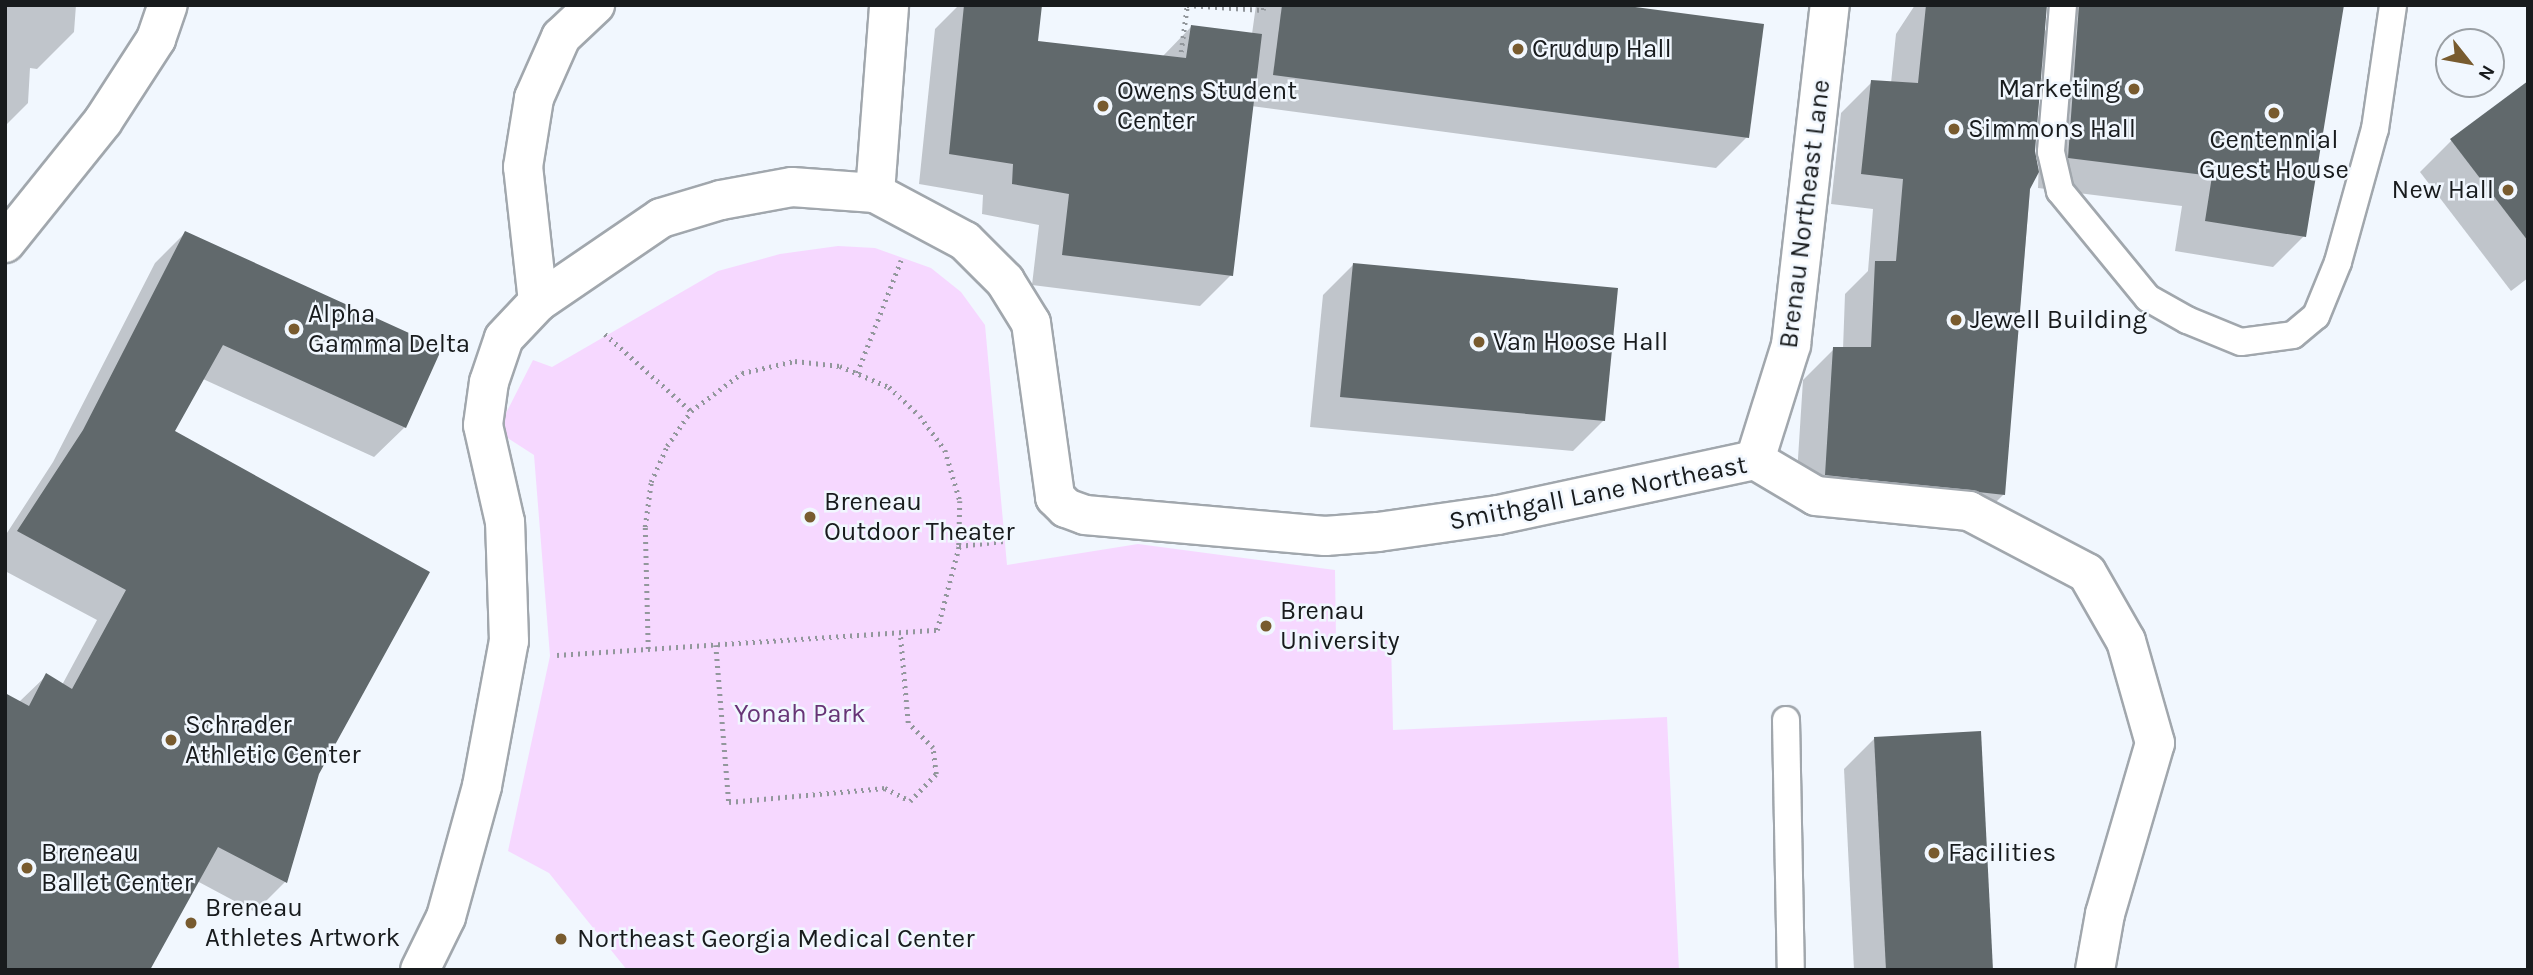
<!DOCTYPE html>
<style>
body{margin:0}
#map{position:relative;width:2533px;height:975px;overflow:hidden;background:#f1f7fe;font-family:Karla,sans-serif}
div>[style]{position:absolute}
.green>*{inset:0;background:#f6d8ff}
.shadow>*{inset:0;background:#0003}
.building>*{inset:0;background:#61696c}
.path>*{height:4.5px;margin-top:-2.25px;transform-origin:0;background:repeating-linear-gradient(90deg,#92979c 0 2px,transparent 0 7px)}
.roads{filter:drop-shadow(2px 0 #a1a7ad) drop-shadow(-2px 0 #a1a7ad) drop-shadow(0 2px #a1a7ad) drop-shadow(0 -2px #a1a7ad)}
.service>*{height:26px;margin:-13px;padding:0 13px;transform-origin:13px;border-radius:13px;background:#fff}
.minor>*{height:38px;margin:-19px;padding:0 19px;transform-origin:19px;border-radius:19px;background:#fff}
.dots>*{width:19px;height:19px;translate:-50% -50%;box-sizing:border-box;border:4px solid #f1f7fe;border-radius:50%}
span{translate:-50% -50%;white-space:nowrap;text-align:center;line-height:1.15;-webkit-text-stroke:5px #f1f7fe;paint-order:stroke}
.poi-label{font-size:26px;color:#181b1d}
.left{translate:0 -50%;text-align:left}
.right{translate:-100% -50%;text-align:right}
.street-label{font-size:26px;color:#181b1d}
.park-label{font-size:26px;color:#673476}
.frame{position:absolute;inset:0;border:7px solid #181b1d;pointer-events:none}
.north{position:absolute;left:2435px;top:28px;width:70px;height:70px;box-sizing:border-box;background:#f1f7fe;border:2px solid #9a9fa4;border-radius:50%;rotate:121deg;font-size:19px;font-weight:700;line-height:28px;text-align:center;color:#181b1d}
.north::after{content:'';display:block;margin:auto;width:24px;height:32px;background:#785b2f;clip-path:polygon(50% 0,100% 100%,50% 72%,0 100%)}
</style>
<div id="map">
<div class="green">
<i style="clip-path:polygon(838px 246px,875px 248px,931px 268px,961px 292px,985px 325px,1007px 565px,1138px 544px,1335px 570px,1336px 640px,1391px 639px,1393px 730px,1667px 717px,1679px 970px,627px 970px,549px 873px,508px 851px,550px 656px,534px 455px,497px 431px,533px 360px,552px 367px,718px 271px,780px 254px)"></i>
</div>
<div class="shadow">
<i style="clip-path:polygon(5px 5px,76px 5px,74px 32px,37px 69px,30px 68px,28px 103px,5px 126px)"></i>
<i style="clip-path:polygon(959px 5px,1015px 5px,1036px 43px,1162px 57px,1191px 27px,1252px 34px,1256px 5px,1607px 5px,1747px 137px,1716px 168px,1251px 106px,1231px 275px,1200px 306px,1032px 285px,1039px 225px,982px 214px,983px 195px,919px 184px,935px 29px)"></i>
<i style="clip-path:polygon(1915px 5px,2045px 5px,2043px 33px,2071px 5px,2342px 5px,2304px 236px,2273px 267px,2175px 251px,2182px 206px,2038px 188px,2043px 38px,2004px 494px,1973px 525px,1795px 505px,1803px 380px,1834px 349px,1843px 349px,1845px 294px,1868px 271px,1873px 209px,1831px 204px,1841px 113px,1872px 82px,1891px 83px,1896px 34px)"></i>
<i style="clip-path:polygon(2511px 95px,2528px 117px,2528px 278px,2511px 291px,2420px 172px,2451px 141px)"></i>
<i style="clip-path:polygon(185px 233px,405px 427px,374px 457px,203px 379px,173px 432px,317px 773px,285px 882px,255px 912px,197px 881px,19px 702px,46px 676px,62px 685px,97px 620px,5px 571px,5px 536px,53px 462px,155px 263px)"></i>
<i style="clip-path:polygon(1354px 264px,1604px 420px,1573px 451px,1310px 427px,1323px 295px)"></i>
<i style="clip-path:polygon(1875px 738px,1991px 970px,1854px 970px,1844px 769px)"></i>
</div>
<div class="building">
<i style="clip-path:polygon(964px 5px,1042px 5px,1038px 41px,1186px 58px,1191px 25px,1262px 34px,1233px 276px,1062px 255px,1069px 194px,1012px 184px,1013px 164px,949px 154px)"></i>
<i style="clip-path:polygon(1282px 5px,1620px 5px,1764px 24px,1749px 138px,1273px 75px)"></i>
<i style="clip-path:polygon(1926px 5px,2047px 5px,2035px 151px,2039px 172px,2030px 189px,2005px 495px,1825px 475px,1833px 347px,1871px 347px,1875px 261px,1896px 261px,1903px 179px,1861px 174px,1871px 80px,1918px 83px)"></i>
<i style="clip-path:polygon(2079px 5px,2344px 5px,2306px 237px,2205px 221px,2212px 176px,2068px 158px)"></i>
<i style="clip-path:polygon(2528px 81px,2528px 241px,2450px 139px)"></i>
<i style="clip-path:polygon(185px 231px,442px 348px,406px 428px,223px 345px,175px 431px,430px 572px,319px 774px,287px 883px,218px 847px,150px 970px,5px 970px,5px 693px,29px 706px,46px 673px,72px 689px,126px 590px,17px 531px,83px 430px)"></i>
<i style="clip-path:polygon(1353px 263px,1618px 288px,1605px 421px,1340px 397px)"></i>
<i style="clip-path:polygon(1981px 731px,1993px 970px,1886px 970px,1874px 737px)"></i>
</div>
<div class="path">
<i style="left:1159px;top:5px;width:16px"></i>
<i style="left:1187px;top:5px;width:76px;rotate:3.8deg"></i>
<i style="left:1263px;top:10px;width:5px;rotate:-79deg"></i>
<i style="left:1181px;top:52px;width:46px;rotate:-82.6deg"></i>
<i style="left:605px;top:334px;width:115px;rotate:41.8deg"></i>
<i style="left:691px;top:411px;width:64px;rotate:-36.7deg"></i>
<i style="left:742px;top:373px;width:54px;rotate:-12.8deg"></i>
<i style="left:795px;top:361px;width:45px;rotate:6.3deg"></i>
<i style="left:840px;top:366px;width:53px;rotate:23.2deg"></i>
<i style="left:889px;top:387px;width:42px;rotate:43.1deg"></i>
<i style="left:920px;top:416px;width:42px;rotate:53.7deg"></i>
<i style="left:945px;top:450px;width:53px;rotate:73.6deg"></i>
<i style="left:960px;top:501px;width:45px;rotate:91.3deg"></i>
<i style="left:857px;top:373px;width:121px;rotate:-68.7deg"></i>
<i style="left:716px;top:645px;width:158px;rotate:85.3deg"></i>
<i style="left:729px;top:802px;width:157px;rotate:-5.1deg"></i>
<i style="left:885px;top:788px;width:28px;rotate:27deg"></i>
<i style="left:910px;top:801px;width:37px;rotate:-46deg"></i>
<i style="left:936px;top:774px;width:26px;rotate:-97deg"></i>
<i style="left:933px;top:748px;width:35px;rotate:-135deg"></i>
<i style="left:908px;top:723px;width:90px;rotate:-95.1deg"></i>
<i style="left:648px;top:649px;width:122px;rotate:-91.4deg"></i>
<i style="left:645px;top:527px;width:45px;rotate:-82.4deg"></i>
<i style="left:651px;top:482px;width:39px;rotate:-66deg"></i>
<i style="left:667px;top:446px;width:42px;rotate:-55.6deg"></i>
<i style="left:557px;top:655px;width:381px;rotate:-3.8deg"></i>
<i style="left:937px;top:630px;width:87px;rotate:-75.3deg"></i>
<i style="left:959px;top:546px;width:45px;rotate:-6.3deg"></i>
</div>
<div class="roads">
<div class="service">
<i style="left:2063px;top:5px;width:147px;rotate:94.7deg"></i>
<i style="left:2051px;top:152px;width:40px;rotate:77deg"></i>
<i style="left:2060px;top:191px;width:139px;rotate:50.6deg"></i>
<i style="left:2148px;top:298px;width:45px;rotate:29.4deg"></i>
<i style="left:2187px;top:320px;width:58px;rotate:22.2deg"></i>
<i style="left:2241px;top:342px;width:52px;rotate:-7.7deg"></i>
<i style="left:2293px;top:335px;width:30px;rotate:-40deg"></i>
<i style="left:2316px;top:316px;width:58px;rotate:-67.8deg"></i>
<i style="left:2338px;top:262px;width:138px;rotate:-74.5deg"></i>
<i style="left:2375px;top:129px;width:125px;rotate:-81.7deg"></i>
<i style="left:1786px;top:720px;width:250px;rotate:88.9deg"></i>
</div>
<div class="minor">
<i style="left:875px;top:193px;width:189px;rotate:-85.7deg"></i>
<i style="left:5px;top:243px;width:156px;rotate:-51.2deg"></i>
<i style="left:103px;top:121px;width:98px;rotate:-57.1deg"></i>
<i style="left:156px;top:39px;width:36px;rotate:-71deg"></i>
<i style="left:538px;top:302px;width:136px;rotate:-96.3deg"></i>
<i style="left:523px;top:167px;width:70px;rotate:-80.9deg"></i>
<i style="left:534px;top:98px;width:67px;rotate:-66.1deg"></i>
<i style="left:561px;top:37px;width:47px;rotate:-43.3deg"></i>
<i style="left:1755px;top:460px;width:121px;rotate:-72.6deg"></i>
<i style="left:1791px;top:345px;width:342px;rotate:-83.5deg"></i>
<i style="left:420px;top:970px;width:59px;rotate:-63.9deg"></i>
<i style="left:446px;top:917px;width:136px;rotate:-74.6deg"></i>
<i style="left:482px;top:786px;width:147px;rotate:-79.5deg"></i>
<i style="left:509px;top:641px;width:119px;rotate:-91.9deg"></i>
<i style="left:505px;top:522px;width:99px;rotate:-102.8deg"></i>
<i style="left:483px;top:425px;width:43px;rotate:-82.1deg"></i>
<i style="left:489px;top:382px;width:46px;rotate:-71.2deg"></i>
<i style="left:504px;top:338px;width:50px;rotate:-46.6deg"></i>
<i style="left:538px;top:302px;width:149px;rotate:-34.3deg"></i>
<i style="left:661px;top:218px;width:63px;rotate:-16.7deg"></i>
<i style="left:721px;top:200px;width:72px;rotate:-10.4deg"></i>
<i style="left:792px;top:187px;width:83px;rotate:4.1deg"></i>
<i style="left:875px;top:193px;width:102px;rotate:28.1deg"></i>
<i style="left:965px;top:241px;width:57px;rotate:45deg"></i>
<i style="left:1005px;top:281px;width:49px;rotate:58.2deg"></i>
<i style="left:1031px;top:323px;width:176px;rotate:82.1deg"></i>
<i style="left:1055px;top:497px;width:16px;rotate:45deg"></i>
<i style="left:1066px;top:508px;width:20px;rotate:20deg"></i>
<i style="left:1085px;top:515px;width:241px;rotate:5deg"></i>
<i style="left:1325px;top:536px;width:53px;rotate:-4.3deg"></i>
<i style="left:1378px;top:532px;width:121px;rotate:-8.1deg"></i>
<i style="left:1498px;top:515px;width:263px;rotate:-12.1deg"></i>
<i style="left:1755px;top:460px;width:71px;rotate:30.5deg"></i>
<i style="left:1816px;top:496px;width:154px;rotate:5.6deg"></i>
<i style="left:1969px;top:511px;width:133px;rotate:27.7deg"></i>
<i style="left:2087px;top:573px;width:78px;rotate:60.2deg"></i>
<i style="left:2126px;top:641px;width:106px;rotate:74.1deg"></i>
<i style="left:2155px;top:743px;width:178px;rotate:106.3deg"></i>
<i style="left:2105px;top:914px;width:57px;rotate:100.1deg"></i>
</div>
</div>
<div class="dots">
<i style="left:1518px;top:49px;background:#785b2f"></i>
<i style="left:2134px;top:89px;background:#785b2f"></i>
<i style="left:1103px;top:106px;background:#785b2f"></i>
<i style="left:2274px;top:113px;background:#785b2f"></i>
<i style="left:1954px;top:129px;background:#785b2f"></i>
<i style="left:2508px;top:190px;background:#785b2f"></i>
<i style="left:1956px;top:320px;background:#785b2f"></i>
<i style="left:294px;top:329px;background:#785b2f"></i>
<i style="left:1479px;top:342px;background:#785b2f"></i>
<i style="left:810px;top:517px;background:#785b2f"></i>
<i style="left:1266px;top:626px;background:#785b2f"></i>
<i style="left:171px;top:740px;background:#785b2f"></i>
<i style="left:1934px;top:853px;background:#785b2f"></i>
<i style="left:27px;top:868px;background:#785b2f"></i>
<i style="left:191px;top:923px;background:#785b2f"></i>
<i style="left:561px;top:939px;background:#785b2f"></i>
</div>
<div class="poi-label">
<span class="left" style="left:1532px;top:49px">Crudup Hall</span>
<span class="right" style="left:2120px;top:89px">Marketing</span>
<span class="left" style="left:1117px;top:106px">Owens Student<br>Center</span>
<span class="left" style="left:1968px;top:129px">Simmons Hall</span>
<span style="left:2274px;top:155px">Centennial<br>Guest House</span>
<span class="right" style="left:2494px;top:190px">New Hall</span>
<span class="left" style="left:308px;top:329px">Alpha<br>Gamma Delta</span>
<span class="left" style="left:1970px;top:320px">Jewell Building</span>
<span class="left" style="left:1493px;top:342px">Van Hoose Hall</span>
<span class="left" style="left:824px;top:517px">Breneau<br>Outdoor Theater</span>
<span class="left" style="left:1280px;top:626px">Brenau<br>University</span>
<span class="left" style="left:185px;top:740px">Schrader<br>Athletic Center</span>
<span class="left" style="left:41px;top:868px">Breneau<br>Ballet Center</span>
<span class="left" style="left:1948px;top:853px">Facilities</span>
<span class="left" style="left:205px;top:923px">Breneau<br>Athletes Artwork</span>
<span class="left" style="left:577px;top:939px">Northeast Georgia Medical Center</span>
</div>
<div class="street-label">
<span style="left:1805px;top:214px;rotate:-83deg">Brenau Northeast Lane</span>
<span style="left:1598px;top:493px;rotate:-11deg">Smithgall Lane Northeast</span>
</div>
<div class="park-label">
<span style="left:800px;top:714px">Yonah Park</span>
</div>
<div class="frame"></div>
<div class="north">N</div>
</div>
